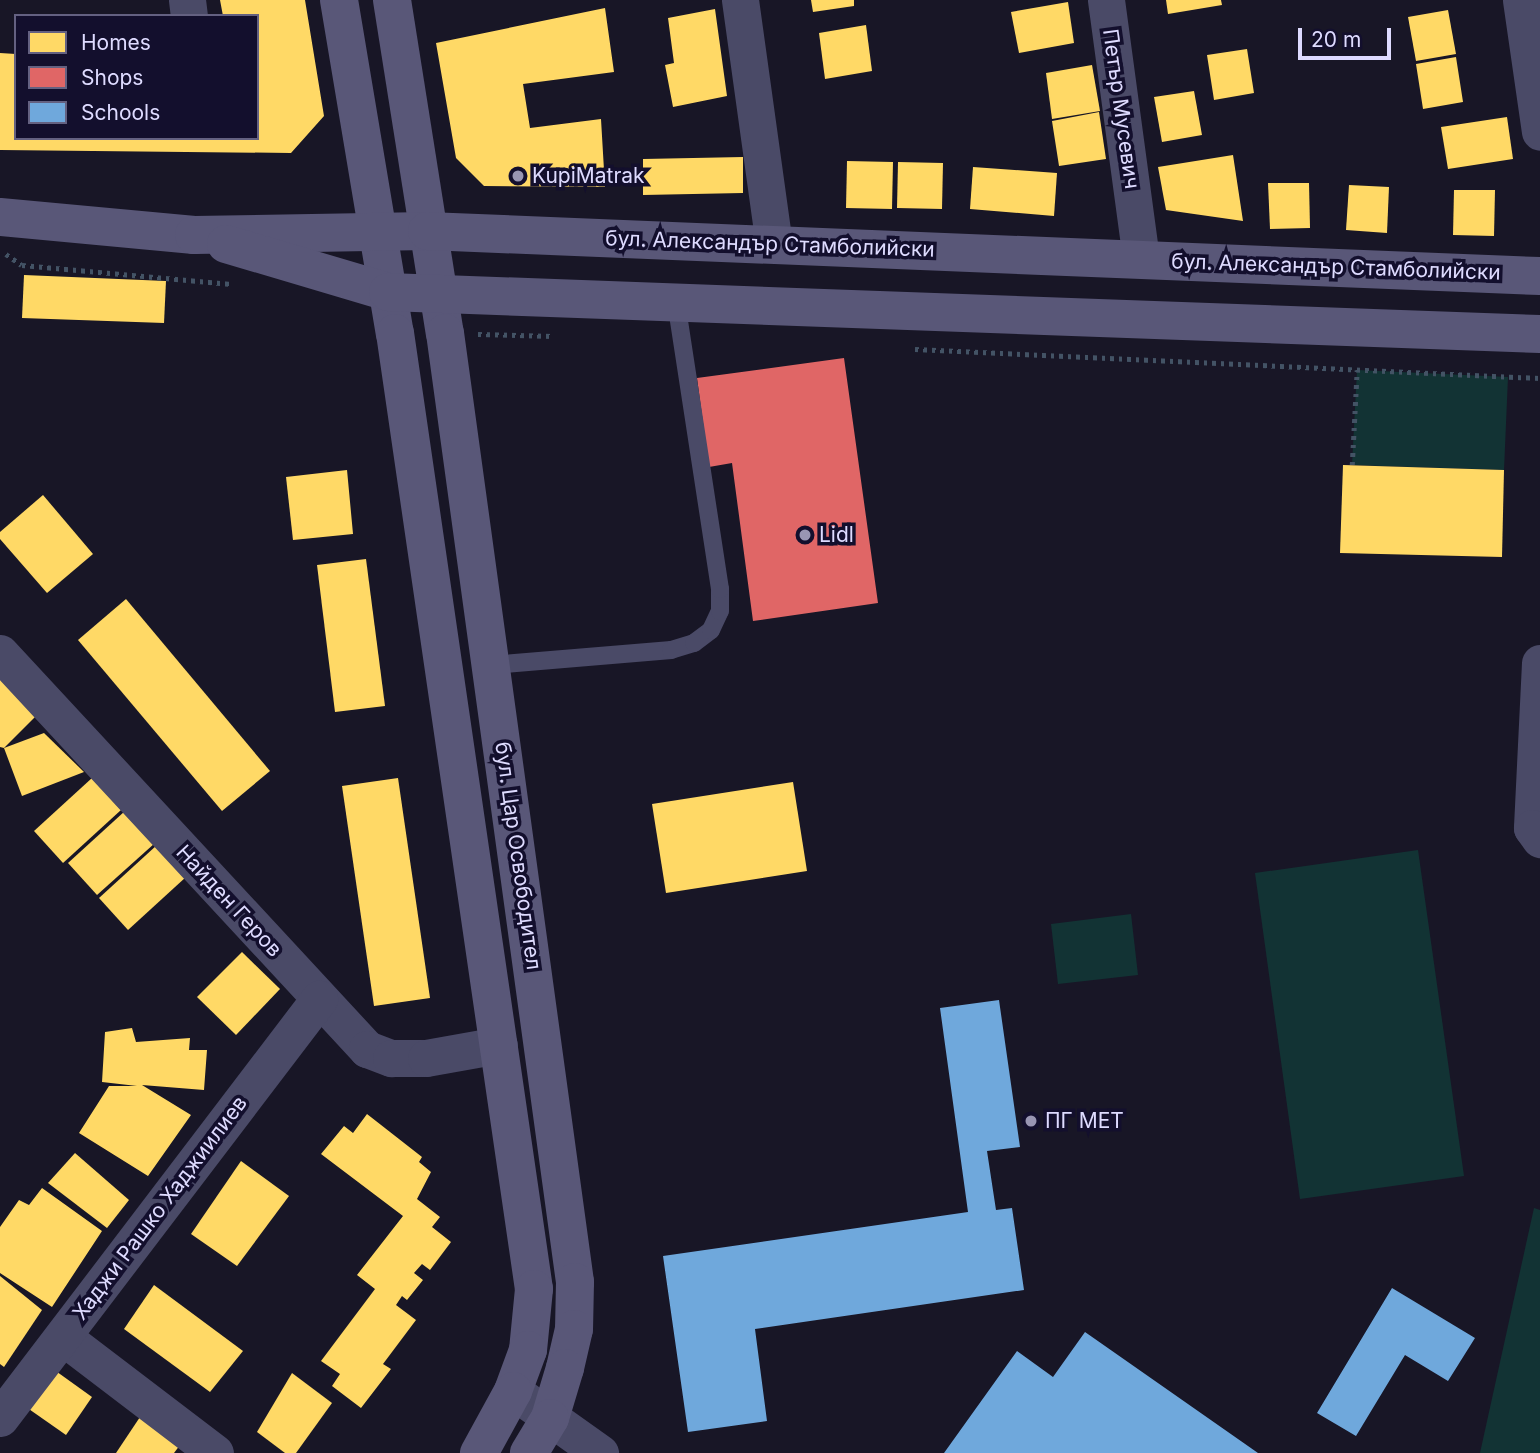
<!DOCTYPE html>
<meta charset="utf-8">
<style>
body{margin:0}
#map{position:relative;width:1540px;height:1453px;overflow:hidden;background:#181626;font-family:Inter,sans-serif}
div>[style]{position:absolute}
.green>*{inset:0;background:#123334}
.homes>*{inset:0;background:#ffd966}
.shops>*{inset:0;background:#e06666}
.schools>*{inset:0;background:#6fa8dc}
.path>*{height:4.5px;margin-top:-2.25px;transform-origin:0;background:repeating-linear-gradient(90deg,#435365 0 3.5px,transparent 0 8.5px)}
.lane>*{height:18px;margin:-9px;padding:0 9px;transform-origin:9px;border-radius:9px;background:#4a4a67}
.street>*{height:37px;margin:-18.5px;padding:0 18.5px;transform-origin:18.5px;border-radius:18.5px;background:#4a4a67}
.secondary>*{height:38px;margin:-19px;padding:0 19px;transform-origin:19px;border-radius:19px;background:#595778}
.dots>*{width:19px;height:19px;translate:-50% -50%;box-sizing:border-box;border:4px solid #130f2d;border-radius:50%}
span{translate:-50% -50%;white-space:nowrap;text-align:center;line-height:1.15;-webkit-text-stroke:7px #130f2d;paint-order:stroke}
.street-label{font-size:21px;color:#dedbff}
.poi-label{font-size:21px;color:#dedbff}
.left{translate:0 -50%;text-align:left}
.legend{position:absolute;left:14px;top:14px;width:245px;height:126px;box-sizing:border-box;background:#130f2d;border:2px solid #646181;margin:0;padding:9px 12px;list-style:none;font-size:21px;color:#dedbff}
.legend li{display:flex;align-items:center;gap:14px;height:35px}
.legend b{width:35px;border:2px solid #646181}
.scale{position:absolute;left:1298px;top:28px;width:93px;height:32px;box-sizing:border-box;border:4px solid #dedbff;border-top:0;padding-left:9px;font-size:21px;line-height:24px;white-space:nowrap;color:#dedbff;-webkit-text-stroke:5px #130f2d;paint-order:stroke}
</style>
<div id="map">
<div class="green">
<i style="clip-path:polygon(1357px 370px,1508px 377px,1504px 470px,1352px 465px)"></i>
<i style="clip-path:polygon(1418px 850px,1464px 1176px,1300px 1199px,1255px 873px)"></i>
<i style="clip-path:polygon(1131px 914px,1138px 975px,1058px 984px,1051px 924px)"></i>
<i style="clip-path:polygon(1534px 1208px,1540px 1210px,1540px 1453px,1480px 1453px)"></i>
</div>
<div class="homes">
<i style="clip-path:polygon(220px 0,305px 0,324px 116px,291px 153px,0 150px,0 53px,16px 54px,16px 138px,257px 138px,257px 16px,223px 16px)"></i>
<i style="clip-path:polygon(811px 0,854px 0,854px 6px,813px 12px)"></i>
<i style="clip-path:polygon(1166px 0,1221px 0,1222px 5px,1168px 14px)"></i>
<i style="clip-path:polygon(1068px 2px,1074px 43px,1019px 53px,1011px 12px)"></i>
<i style="clip-path:polygon(605px 8px,614px 72px,523px 84px,530px 128px,601px 119px,605px 187px,484px 186px,456px 158px,436px 43px)"></i>
<i style="clip-path:polygon(715px 9px,727px 96px,673px 107px,665px 65px,674px 63px,668px 18px)"></i>
<i style="clip-path:polygon(1448px 10px,1456px 54px,1416px 61px,1408px 17px)"></i>
<i style="clip-path:polygon(866px 25px,872px 71px,825px 79px,819px 33px)"></i>
<i style="clip-path:polygon(1247px 49px,1254px 93px,1214px 100px,1207px 55px)"></i>
<i style="clip-path:polygon(1456px 57px,1463px 102px,1423px 109px,1416px 64px)"></i>
<i style="clip-path:polygon(1092px 65px,1100px 111px,1052px 119px,1046px 73px)"></i>
<i style="clip-path:polygon(1194px 91px,1202px 135px,1162px 142px,1154px 97px)"></i>
<i style="clip-path:polygon(1099px 112px,1106px 159px,1059px 166px,1052px 121px)"></i>
<i style="clip-path:polygon(1507px 117px,1513px 159px,1448px 169px,1441px 127px)"></i>
<i style="clip-path:polygon(1233px 155px,1243px 221px,1166px 210px,1158px 167px)"></i>
<i style="clip-path:polygon(743px 157px,743px 193px,643px 195px,643px 159px)"></i>
<i style="clip-path:polygon(847px 161px,893px 162px,892px 209px,846px 208px)"></i>
<i style="clip-path:polygon(898px 162px,943px 163px,942px 209px,897px 208px)"></i>
<i style="clip-path:polygon(973px 167px,1057px 173px,1054px 216px,970px 209px)"></i>
<i style="clip-path:polygon(1268px 183px,1309px 183px,1310px 228px,1270px 229px)"></i>
<i style="clip-path:polygon(1349px 185px,1389px 187px,1387px 233px,1346px 230px)"></i>
<i style="clip-path:polygon(1454px 190px,1495px 190px,1494px 236px,1453px 235px)"></i>
<i style="clip-path:polygon(24px 275px,166px 281px,164px 323px,22px 318px)"></i>
<i style="clip-path:polygon(1343px 465px,1504px 470px,1502px 557px,1340px 553px)"></i>
<i style="clip-path:polygon(347px 470px,353px 534px,293px 540px,286px 477px)"></i>
<i style="clip-path:polygon(43px 495px,93px 554px,47px 593px,0 539px,0 532px)"></i>
<i style="clip-path:polygon(366px 559px,385px 706px,335px 712px,317px 565px)"></i>
<i style="clip-path:polygon(126px 599px,270px 771px,222px 811px,78px 640px)"></i>
<i style="clip-path:polygon(0 679px,41px 711px,4px 748px,0 747px)"></i>
<i style="clip-path:polygon(44px 733px,84px 772px,22px 796px,4px 748px)"></i>
<i style="clip-path:polygon(92px 778px,121px 810px,63px 863px,34px 831px)"></i>
<i style="clip-path:polygon(398px 778px,430px 998px,374px 1006px,342px 786px)"></i>
<i style="clip-path:polygon(793px 782px,807px 871px,666px 893px,652px 804px)"></i>
<i style="clip-path:polygon(125px 811px,155px 843px,97px 895px,68px 863px)"></i>
<i style="clip-path:polygon(157px 845px,186px 877px,128px 930px,99px 898px)"></i>
<i style="clip-path:polygon(242px 952px,280px 989px,236px 1035px,197px 997px)"></i>
<i style="clip-path:polygon(132px 1028px,136px 1042px,190px 1038px,189px 1050px,207px 1050px,204px 1090px,142px 1085px,191px 1115px,148px 1176px,79px 1133px,109px 1086px,137px 1086px,102px 1082px,105px 1032px)"></i>
<i style="clip-path:polygon(367px 1114px,422px 1157px,419px 1162px,431px 1172px,417px 1199px,440px 1217px,432px 1227px,451px 1242px,430px 1270px,422px 1264px,414px 1273px,423px 1280px,407px 1300px,402px 1296px,396px 1305px,416px 1320px,383px 1364px,391px 1369px,361px 1408px,332px 1386px,340px 1374px,321px 1361px,375px 1289px,357px 1275px,403px 1216px,321px 1154px,344px 1126px,353px 1133px)"></i>
<i style="clip-path:polygon(75px 1153px,129px 1200px,107px 1228px,48px 1183px)"></i>
<i style="clip-path:polygon(241px 1161px,289px 1196px,237px 1266px,191px 1234px)"></i>
<i style="clip-path:polygon(42px 1188px,102px 1231px,52px 1307px,0 1273px,0 1227px,19px 1200px,29px 1205px)"></i>
<i style="clip-path:polygon(0 1276px,42px 1310px,4px 1367px,0 1364px)"></i>
<i style="clip-path:polygon(154px 1285px,243px 1351px,210px 1392px,124px 1329px)"></i>
<i style="clip-path:polygon(53px 1369px,92px 1397px,66px 1435px,26px 1407px)"></i>
<i style="clip-path:polygon(292px 1373px,332px 1403px,296px 1453px,285px 1453px,257px 1432px)"></i>
<i style="clip-path:polygon(144px 1411px,183px 1441px,174px 1453px,116px 1453px)"></i>
</div>
<div class="shops">
<i style="clip-path:polygon(844px 358px,878px 603px,753px 621px,732px 463px,709px 467px,697px 378px)"></i>
</div>
<div class="schools">
<i style="clip-path:polygon(999px 1000px,1020px 1147px,987px 1151px,996px 1210px,1012px 1208px,1024px 1290px,755px 1329px,767px 1421px,688px 1432px,663px 1256px,968px 1212px,940px 1008px)"></i>
<i style="clip-path:polygon(1392px 1288px,1475px 1338px,1448px 1381px,1405px 1355px,1356px 1436px,1317px 1413px)"></i>
<i style="clip-path:polygon(1085px 1332px,1258px 1453px,944px 1453px,1017px 1351px,1053px 1377px)"></i>
</div>
<div class="path">
<i style="left:6px;top:254px;width:19px;rotate:35deg"></i>
<i style="left:22px;top:265px;width:210px;rotate:5.2deg"></i>
<i style="left:478px;top:334px;width:75px;rotate:1.5deg"></i>
<i style="left:915px;top:349px;width:626px;rotate:2.66deg"></i>
<i style="left:1352px;top:465px;width:95px;rotate:-87deg"></i>
</div>
<div class="lane">
<i style="left:492px;top:665px;width:180px;rotate:-4.8deg"></i>
<i style="left:671px;top:650px;width:24px;rotate:-17deg"></i>
<i style="left:694px;top:643px;width:21px;rotate:-37deg"></i>
<i style="left:711px;top:630px;width:21px;rotate:-65deg"></i>
<i style="left:720px;top:611px;width:22px;rotate:-90deg"></i>
<i style="left:720px;top:589px;width:291px;rotate:-98.7deg"></i>
</div>
<div class="street">
<i style="left:187px;top:0;width:16px;rotate:83deg"></i>
<i style="left:740px;top:0;width:246px;rotate:82.1deg"></i>
<i style="left:1106px;top:0;width:261px;rotate:82.3deg"></i>
<i style="left:1521px;top:0;width:133px;rotate:81.8deg"></i>
<i style="left:0;top:653px;width:540px;rotate:47.18deg"></i>
<i style="left:367px;top:1049px;width:26px;rotate:21deg"></i>
<i style="left:391px;top:1058px;width:35px"></i>
<i style="left:426px;top:1058px;width:74px;rotate:-10.1deg"></i>
<i style="left:1540px;top:663px;width:165px;rotate:92.8deg"></i>
<i style="left:1532px;top:828px;width:14px;rotate:54deg"></i>
<i style="left:63px;top:1337px;width:191px;rotate:37.3deg"></i>
<i style="left:513px;top:1391px;width:107px;rotate:35.5deg"></i>
<i style="left:0;top:1418px;width:527px;rotate:-52.72deg"></i>
</div>
<div class="secondary">
<i style="left:339px;top:0;width:338px;rotate:80.5deg"></i>
<i style="left:395px;top:333px;width:966px;rotate:81.73deg"></i>
<i style="left:534px;top:1289px;width:61px;rotate:95.6deg"></i>
<i style="left:528px;top:1350px;width:44px;rotate:110.1deg"></i>
<i style="left:513px;top:1391px;width:71px;rotate:118.7deg"></i>
<i style="left:392px;top:0;width:337px;rotate:81deg"></i>
<i style="left:445px;top:333px;width:958px;rotate:82.2deg"></i>
<i style="left:575px;top:1282px;width:47px;rotate:91.2deg"></i>
<i style="left:574px;top:1329px;width:40px;rotate:103deg"></i>
<i style="left:565px;top:1368px;width:52px;rotate:106.7deg"></i>
<i style="left:550px;top:1418px;width:41px;rotate:121deg"></i>
<i style="left:0;top:217px;width:195px;rotate:5.3deg"></i>
<i style="left:194px;top:235px;width:233px;rotate:-1deg"></i>
<i style="left:427px;top:231px;width:1114px;rotate:2.32deg"></i>
<i style="left:226px;top:244px;width:169px;rotate:16.5deg"></i>
<i style="left:388px;top:292px;width:1153px;rotate:2.09deg"></i>
</div>
<div class="dots">
<i style="left:518px;top:176px;background:#9996b3"></i>
<i style="left:805px;top:535px;background:#9996b3"></i>
<i style="left:1031px;top:1121px;background:#9996b3"></i>
</div>
<div class="street-label">
<span style="left:1121px;top:109px;rotate:82deg">Петър Мусевич</span>
<span style="left:770px;top:244px;rotate:2deg">бул. Александър Стамболийски</span>
<span style="left:1336px;top:267px;rotate:2deg">бул. Александър Стамболийски</span>
<span style="left:518px;top:856px;rotate:82deg">бул. Цар Освободител</span>
<span style="left:229px;top:901px;rotate:47deg">Найден Геров</span>
<span style="left:160px;top:1208px;rotate:-53deg">Хаджи Рашко Хаджиилиев</span>
</div>
<div class="poi-label">
<span class="left" style="left:532px;top:176px">KupiMatrak</span>
<span class="left" style="left:819px;top:535px">Lidl</span>
<span class="left" style="left:1045px;top:1121px">ПГ МЕТ</span>
</div>
<ul class="legend">
<li><b style="height:19px;background:#ffd966"></b>Homes</li>
<li><b style="height:19px;background:#e06666"></b>Shops</li>
<li><b style="height:19px;background:#6fa8dc"></b>Schools</li>
</ul>
<div class="scale">20 m</div>
</div>
